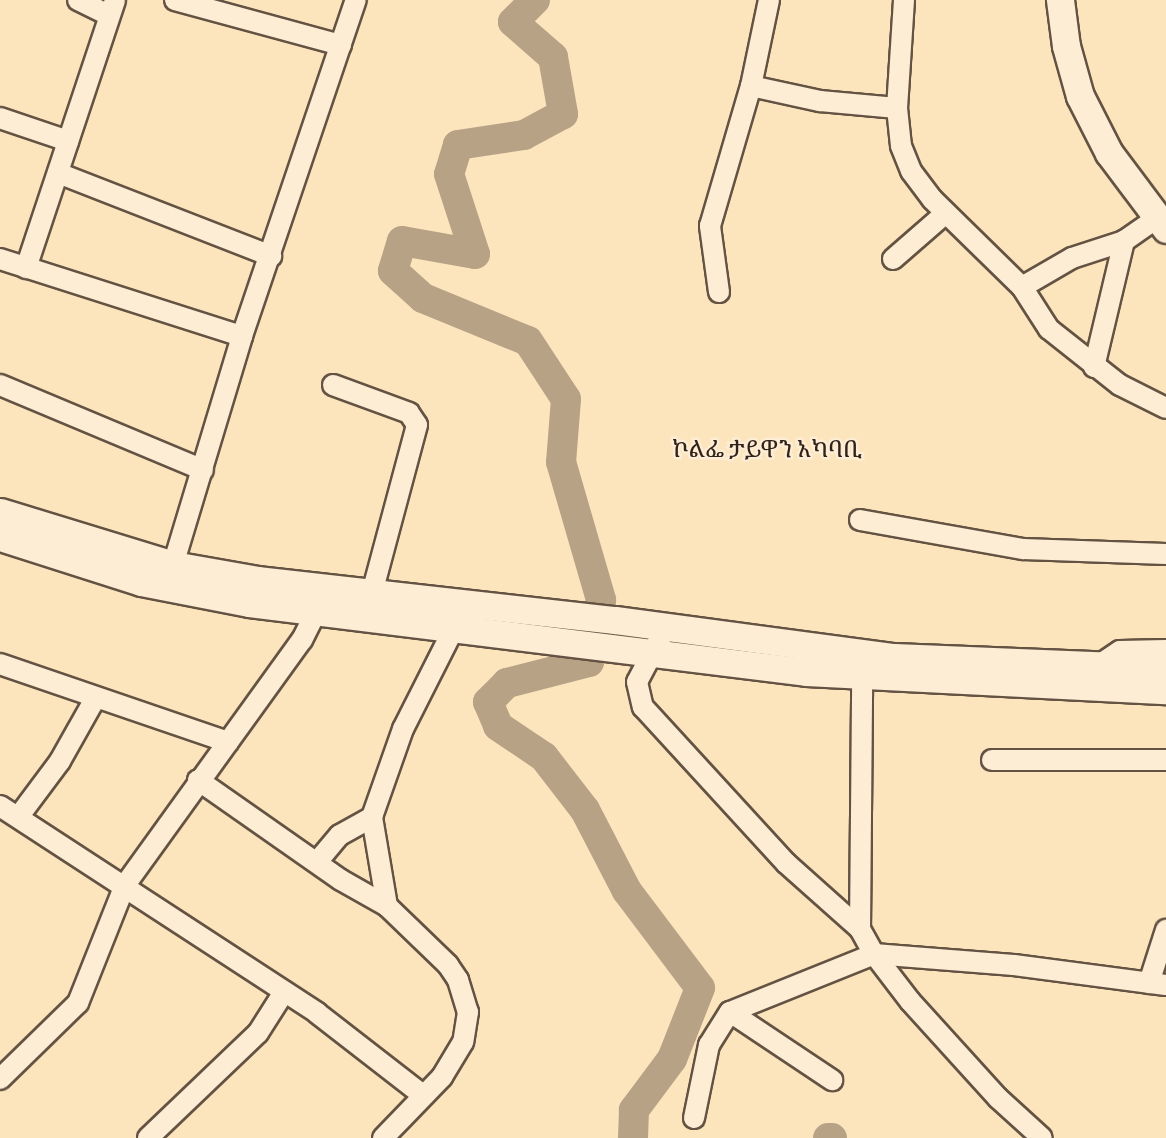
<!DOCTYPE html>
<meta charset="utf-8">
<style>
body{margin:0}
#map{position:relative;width:1166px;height:1138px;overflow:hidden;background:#fce4bd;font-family:Alegreya,"Noto Serif Ethiopic",serif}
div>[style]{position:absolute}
.river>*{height:30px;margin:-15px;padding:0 15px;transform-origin:15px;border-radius:15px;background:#b7a286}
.roads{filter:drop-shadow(2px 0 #645343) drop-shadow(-2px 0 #645343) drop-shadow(0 2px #645343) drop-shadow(0 -2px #645343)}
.minor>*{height:20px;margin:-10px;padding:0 10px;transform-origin:10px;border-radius:10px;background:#fdedd4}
.secondary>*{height:27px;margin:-13.5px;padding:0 13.5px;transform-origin:13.5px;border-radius:13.5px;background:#fdedd4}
span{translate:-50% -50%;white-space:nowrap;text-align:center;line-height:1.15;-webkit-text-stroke:5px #fdedd4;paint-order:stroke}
.neighbourhood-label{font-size:24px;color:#31231a}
</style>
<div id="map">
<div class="river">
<i style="left:535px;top:0;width:31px;rotate:135deg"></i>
<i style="left:513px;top:22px;width:53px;rotate:41.2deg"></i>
<i style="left:553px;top:57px;width:58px;rotate:80deg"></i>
<i style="left:563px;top:114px;width:44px;rotate:151.7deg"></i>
<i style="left:524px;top:135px;width:67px;rotate:171.4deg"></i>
<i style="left:458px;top:145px;width:30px;rotate:107deg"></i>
<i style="left:449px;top:174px;width:84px;rotate:72deg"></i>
<i style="left:475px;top:254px;width:74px;rotate:-169.9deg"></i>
<i style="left:402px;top:241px;width:31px;rotate:107deg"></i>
<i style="left:393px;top:271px;width:40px;rotate:42deg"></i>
<i style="left:423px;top:298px;width:113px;rotate:22.3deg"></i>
<i style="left:528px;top:341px;width:69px;rotate:56.8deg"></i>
<i style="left:566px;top:399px;width:63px;rotate:94.5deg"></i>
<i style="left:561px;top:462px;width:144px;rotate:73.8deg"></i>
<i style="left:601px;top:600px;width:63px;rotate:101deg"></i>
<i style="left:589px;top:662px;width:85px;rotate:165.6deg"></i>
<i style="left:507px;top:683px;width:27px;rotate:135deg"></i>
<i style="left:488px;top:702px;width:26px;rotate:67deg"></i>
<i style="left:498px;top:726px;width:55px;rotate:34deg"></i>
<i style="left:544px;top:757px;width:67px;rotate:52.3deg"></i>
<i style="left:585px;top:810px;width:91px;rotate:62.6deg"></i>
<i style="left:627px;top:891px;width:121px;rotate:53deg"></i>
<i style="left:700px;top:988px;width:76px;rotate:111.5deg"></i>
<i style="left:672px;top:1059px;width:64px;rotate:126.7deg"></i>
<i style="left:634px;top:1110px;width:28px;rotate:92deg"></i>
<i style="left:828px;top:1138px;width:4px"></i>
</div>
<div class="roads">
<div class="minor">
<i style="left:78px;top:0;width:34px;rotate:26deg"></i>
<i style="left:175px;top:0;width:172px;rotate:15.2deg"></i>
<i style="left:904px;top:0;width:108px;rotate:93.7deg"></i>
<i style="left:897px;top:108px;width:38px;rotate:84deg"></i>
<i style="left:901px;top:146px;width:27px;rotate:68deg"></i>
<i style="left:911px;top:171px;width:35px;rotate:53deg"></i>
<i style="left:932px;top:199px;width:126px;rotate:44.4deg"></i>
<i style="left:1022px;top:287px;width:50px;rotate:57.3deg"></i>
<i style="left:1049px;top:329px;width:90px;rotate:38.3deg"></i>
<i style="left:1120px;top:385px;width:51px;rotate:26.6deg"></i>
<i style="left:751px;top:86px;width:71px;rotate:12.3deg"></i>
<i style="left:820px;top:101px;width:77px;rotate:5.2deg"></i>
<i style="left:0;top:118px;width:72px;rotate:18.7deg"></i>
<i style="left:58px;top:173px;width:229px;rotate:21.3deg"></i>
<i style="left:0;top:259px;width:254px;rotate:17.7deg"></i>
<i style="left:893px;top:259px;width:70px;rotate:-41deg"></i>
<i style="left:26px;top:268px;width:282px;rotate:-71.6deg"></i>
<i style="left:1022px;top:287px;width:58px;rotate:-30.1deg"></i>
<i style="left:1072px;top:258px;width:55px;rotate:-18.1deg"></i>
<i style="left:1124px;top:241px;width:40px;rotate:-34.9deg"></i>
<i style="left:719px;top:292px;width:67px;rotate:-97.8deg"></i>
<i style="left:710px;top:226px;width:146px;rotate:-73.7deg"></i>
<i style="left:751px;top:86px;width:88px;rotate:-78.2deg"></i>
<i style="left:1094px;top:367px;width:130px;rotate:-76.6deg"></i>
<i style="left:0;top:385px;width:220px;rotate:22.7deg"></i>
<i style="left:333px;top:385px;width:81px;rotate:20.2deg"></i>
<i style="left:409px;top:413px;width:14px;rotate:56deg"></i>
<i style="left:417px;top:425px;width:174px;rotate:105deg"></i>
<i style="left:860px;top:520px;width:166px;rotate:10.1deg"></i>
<i style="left:1023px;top:549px;width:143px;rotate:2deg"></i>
<i style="left:173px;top:565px;width:239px;rotate:-73.2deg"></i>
<i style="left:242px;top:336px;width:355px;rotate:-71.3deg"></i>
<i style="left:666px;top:627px;width:62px;rotate:117.8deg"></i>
<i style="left:637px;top:682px;width:26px;rotate:77deg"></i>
<i style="left:643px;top:707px;width:212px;rotate:47.5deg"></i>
<i style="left:786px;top:863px;width:99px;rotate:41.7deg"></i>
<i style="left:860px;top:929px;width:29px;rotate:61deg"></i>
<i style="left:874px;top:954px;width:59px;rotate:52.5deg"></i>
<i style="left:910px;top:1001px;width:131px;rotate:47.8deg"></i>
<i style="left:998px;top:1098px;width:59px;rotate:42.3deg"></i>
<i style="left:0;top:664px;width:241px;rotate:18.9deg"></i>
<i style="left:1099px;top:665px;width:25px;rotate:-34deg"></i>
<i style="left:1120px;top:651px;width:46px;rotate:-1.2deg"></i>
<i style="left:992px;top:760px;width:174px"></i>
<i style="left:198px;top:780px;width:174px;rotate:35deg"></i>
<i style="left:341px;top:880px;width:53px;rotate:29.5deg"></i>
<i style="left:387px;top:906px;width:85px;rotate:44deg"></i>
<i style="left:448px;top:965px;width:18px;rotate:56deg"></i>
<i style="left:458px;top:980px;width:34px;rotate:73deg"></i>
<i style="left:468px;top:1012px;width:30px;rotate:99deg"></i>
<i style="left:463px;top:1042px;width:41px;rotate:121deg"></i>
<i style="left:442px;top:1077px;width:85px;rotate:134deg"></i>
<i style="left:0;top:806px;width:379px;rotate:33.1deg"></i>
<i style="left:317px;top:1013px;width:135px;rotate:37.8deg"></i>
<i style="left:19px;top:816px;width:69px;rotate:-53.3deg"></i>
<i style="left:60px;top:761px;width:71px;rotate:-60.6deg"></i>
<i style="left:317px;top:862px;width:35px;rotate:-50deg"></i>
<i style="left:340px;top:835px;width:37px;rotate:-29deg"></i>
<i style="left:387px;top:906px;width:90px;rotate:-99.6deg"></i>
<i style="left:372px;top:817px;width:93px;rotate:-70.6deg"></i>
<i style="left:403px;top:729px;width:113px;rotate:-63.2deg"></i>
<i style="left:860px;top:929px;width:252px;rotate:-89.5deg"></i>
<i style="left:1149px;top:983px;width:56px;rotate:-72.2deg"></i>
<i style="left:730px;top:1012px;width:123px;rotate:33.7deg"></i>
<i style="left:0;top:1079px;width:109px;rotate:-44.3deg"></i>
<i style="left:78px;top:1003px;width:127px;rotate:-68.3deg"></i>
<i style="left:125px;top:885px;width:302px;rotate:-54.2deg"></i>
<i style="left:302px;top:640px;width:42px;rotate:-63.4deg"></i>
<i style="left:694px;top:1118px;width:75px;rotate:-78.4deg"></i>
<i style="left:709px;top:1045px;width:39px;rotate:-58deg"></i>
<i style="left:730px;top:1012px;width:155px;rotate:-21.9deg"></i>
<i style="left:874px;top:954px;width:140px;rotate:4.5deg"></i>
<i style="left:1014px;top:965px;width:153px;rotate:7.5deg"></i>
<i style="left:148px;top:1138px;width:152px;rotate:-43.7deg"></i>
<i style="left:258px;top:1033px;width:49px;rotate:-57.6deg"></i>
</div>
<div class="secondary">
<i style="left:1060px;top:0;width:46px;rotate:82.6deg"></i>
<i style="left:1066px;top:46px;width:52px;rotate:74.4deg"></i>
<i style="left:1080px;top:96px;width:64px;rotate:63deg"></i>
<i style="left:1109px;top:153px;width:95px;rotate:53.1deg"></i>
<i style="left:0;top:512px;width:181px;rotate:17deg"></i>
<i style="left:173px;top:565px;width:85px;rotate:10.1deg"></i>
<i style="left:257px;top:580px;width:360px;rotate:6.4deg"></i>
<i style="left:615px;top:620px;width:281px;rotate:7.6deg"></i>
<i style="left:894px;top:657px;width:272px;rotate:2.3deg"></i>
<i style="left:0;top:537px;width:148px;rotate:17.7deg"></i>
<i style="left:141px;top:582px;width:110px;rotate:11deg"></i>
<i style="left:249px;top:603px;width:561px;rotate:7.06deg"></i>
<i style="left:806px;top:672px;width:360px;rotate:2.9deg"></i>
</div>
</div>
<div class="neighbourhood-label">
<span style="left:767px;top:450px">ኮልፌ ታይዋን አካባቢ</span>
</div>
</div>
